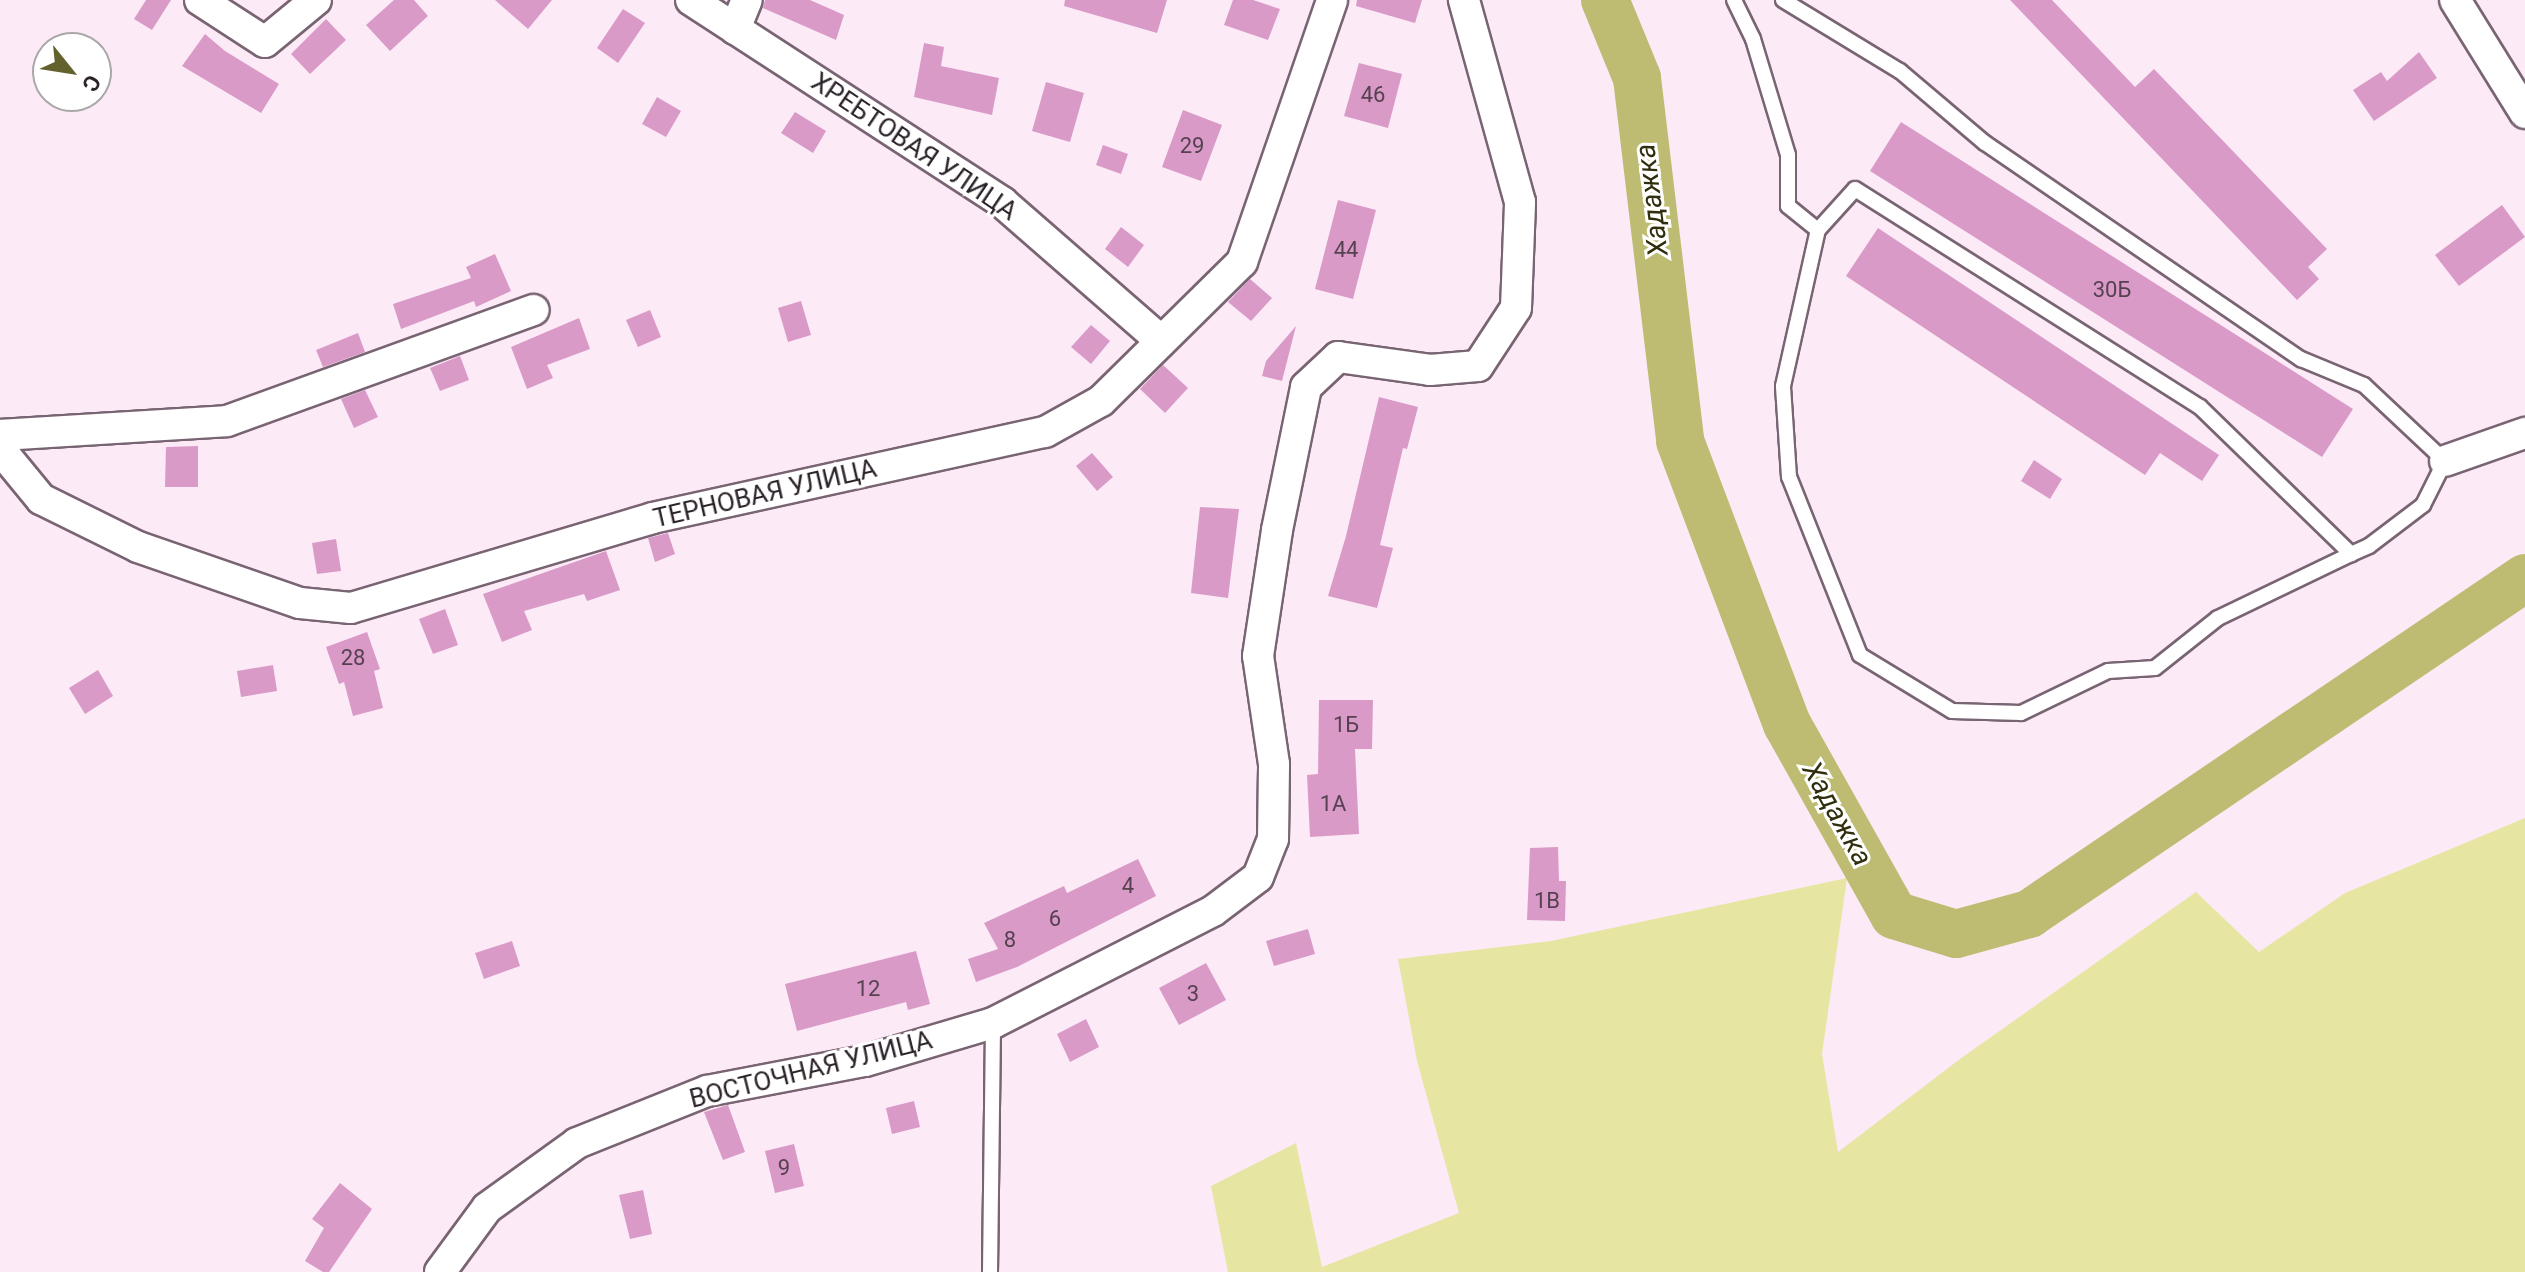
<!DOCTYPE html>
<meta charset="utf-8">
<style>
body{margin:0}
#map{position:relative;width:2525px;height:1272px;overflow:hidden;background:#fdeaf7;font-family:Roboto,sans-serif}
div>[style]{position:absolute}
.green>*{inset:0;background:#e6e5a2}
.river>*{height:48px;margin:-24px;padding:0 24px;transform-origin:24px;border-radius:24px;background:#bebc72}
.building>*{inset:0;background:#d99ac8}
.roads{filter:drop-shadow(2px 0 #796473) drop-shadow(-2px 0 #796473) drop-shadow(0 2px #796473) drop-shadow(0 -2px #796473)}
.lane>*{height:14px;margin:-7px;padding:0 7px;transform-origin:7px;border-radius:7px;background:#fff}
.street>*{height:30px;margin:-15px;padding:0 15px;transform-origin:15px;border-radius:15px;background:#fff}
span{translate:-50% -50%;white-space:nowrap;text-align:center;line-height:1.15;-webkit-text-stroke:6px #fff;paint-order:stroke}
.number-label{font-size:22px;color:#564151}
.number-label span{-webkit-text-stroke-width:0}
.street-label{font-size:26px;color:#2b2329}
.water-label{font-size:28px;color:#302e0d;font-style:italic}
.north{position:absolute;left:32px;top:32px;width:80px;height:80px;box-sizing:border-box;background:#fff;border:2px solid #aaa7a9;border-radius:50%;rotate:120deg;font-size:22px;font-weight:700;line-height:32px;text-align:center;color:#2b2329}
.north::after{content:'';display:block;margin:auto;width:28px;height:36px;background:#63612e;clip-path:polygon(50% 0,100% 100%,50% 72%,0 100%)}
</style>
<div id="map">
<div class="green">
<i style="clip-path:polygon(2525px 818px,2525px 1272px,1228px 1272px,1211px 1186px,1296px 1143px,1322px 1267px,1459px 1213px,1417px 1061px,1398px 959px,1551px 941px,1847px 878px,1822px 1054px,1838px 1152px,1960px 1059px,2196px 892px,2259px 952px,2345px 893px)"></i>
</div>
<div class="river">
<i style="left:1605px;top:0;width:84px;rotate:67.7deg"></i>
<i style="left:1637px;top:78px;width:366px;rotate:83.2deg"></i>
<i style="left:1680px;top:441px;width:303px;rotate:69.3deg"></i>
<i style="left:1787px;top:724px;width:219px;rotate:60.7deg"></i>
<i style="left:1894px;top:915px;width:65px;rotate:17deg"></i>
<i style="left:1956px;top:934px;width:76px;rotate:-15.3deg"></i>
<i style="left:2029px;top:914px;width:599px;rotate:-34.11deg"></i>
</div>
<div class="building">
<i style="clip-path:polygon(146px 0,171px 0,152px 30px,134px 19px)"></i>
<i style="clip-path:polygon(394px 0,414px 0,428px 16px,390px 51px,366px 25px)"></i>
<i style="clip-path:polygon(495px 0,552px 0,528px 29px)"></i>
<i style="clip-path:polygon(765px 0,810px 0,844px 15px,836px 40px,763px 8px)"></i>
<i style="clip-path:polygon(1065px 0,1167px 0,1157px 33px,1064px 6px)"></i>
<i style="clip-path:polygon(1233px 0,1253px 0,1280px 9px,1268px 40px,1224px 25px)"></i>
<i style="clip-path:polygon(1357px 0,1422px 0,1415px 23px,1356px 6px)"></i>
<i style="clip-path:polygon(2010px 0,2052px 0,2135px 87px,2154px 69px,2327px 249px,2308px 267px,2319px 279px,2297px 300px)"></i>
<i style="clip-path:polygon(623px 9px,645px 23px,618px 63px,597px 48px)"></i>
<i style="clip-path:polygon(326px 19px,346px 40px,310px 74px,291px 54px)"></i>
<i style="clip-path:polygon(205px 34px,225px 51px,279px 84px,261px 113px,182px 66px)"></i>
<i style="clip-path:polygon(924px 43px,944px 47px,941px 66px,999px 78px,992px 115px,914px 97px)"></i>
<i style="clip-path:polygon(2419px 52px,2437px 78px,2374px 121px,2353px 90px,2381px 72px,2387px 81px)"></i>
<i style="clip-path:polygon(1359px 63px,1402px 74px,1388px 128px,1344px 116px)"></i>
<i style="clip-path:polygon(1046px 82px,1084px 93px,1070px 142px,1032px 131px)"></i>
<i style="clip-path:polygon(657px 97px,681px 111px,666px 137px,642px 124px)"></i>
<i style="clip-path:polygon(1183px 110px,1222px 125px,1201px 181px,1162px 167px)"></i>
<i style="clip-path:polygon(795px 112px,826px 131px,813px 153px,781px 133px)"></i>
<i style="clip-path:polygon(1901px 122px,2353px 409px,2322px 457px,1870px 171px)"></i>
<i style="clip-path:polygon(1103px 145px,1128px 154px,1121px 174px,1096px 165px)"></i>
<i style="clip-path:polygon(1338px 200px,1376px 210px,1353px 299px,1315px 289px)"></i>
<i style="clip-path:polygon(2502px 205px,2525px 237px,2459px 286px,2435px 255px)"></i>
<i style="clip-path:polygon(1121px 227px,1144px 245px,1128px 267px,1105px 249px)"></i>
<i style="clip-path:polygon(1878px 228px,2219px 455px,2202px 481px,2160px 453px,2145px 475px,1846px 276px)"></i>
<i style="clip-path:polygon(495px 254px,511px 291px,476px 307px,474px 301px,401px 329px,393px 304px,471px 278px,466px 267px)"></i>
<i style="clip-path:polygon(1250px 279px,1272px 298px,1251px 321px,1228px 302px)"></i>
<i style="clip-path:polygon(801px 301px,811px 335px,788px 342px,778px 308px)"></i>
<i style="clip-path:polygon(650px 310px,661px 337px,638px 347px,626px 320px)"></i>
<i style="clip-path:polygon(579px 318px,590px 349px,547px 365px,553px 378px,527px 389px,511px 347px)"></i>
<i style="clip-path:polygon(1091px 325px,1110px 341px,1091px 364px,1071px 347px)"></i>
<i style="clip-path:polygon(1296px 326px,1282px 381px,1262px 376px,1266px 361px)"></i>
<i style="clip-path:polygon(358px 333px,365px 352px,323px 367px,316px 350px)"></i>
<i style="clip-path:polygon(460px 356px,469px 380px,440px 391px,430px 368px)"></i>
<i style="clip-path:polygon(1163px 365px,1188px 388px,1165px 413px,1140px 389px)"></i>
<i style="clip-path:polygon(365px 390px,378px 417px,354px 428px,341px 399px)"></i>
<i style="clip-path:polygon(1379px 397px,1418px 407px,1407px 449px,1403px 448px,1380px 545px,1393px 548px,1377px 608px,1328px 596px,1346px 536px)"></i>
<i style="clip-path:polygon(198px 446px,198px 487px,165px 487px,166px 447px)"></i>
<i style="clip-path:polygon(1092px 453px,1113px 477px,1097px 491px,1076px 466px)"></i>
<i style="clip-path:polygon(2034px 460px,2062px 479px,2050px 499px,2021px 481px)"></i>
<i style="clip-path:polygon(1200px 507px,1239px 509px,1228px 598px,1191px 593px)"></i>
<i style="clip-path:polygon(668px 533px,675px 554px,655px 562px,648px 538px)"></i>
<i style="clip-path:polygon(336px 539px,341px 571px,317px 574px,312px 543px)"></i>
<i style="clip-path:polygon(606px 551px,620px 590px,587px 601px,584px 594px,524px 611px,532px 630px,502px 642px,483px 594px)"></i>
<i style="clip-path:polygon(445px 609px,458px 645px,433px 654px,419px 619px)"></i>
<i style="clip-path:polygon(367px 632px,380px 669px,374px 671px,383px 708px,353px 716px,344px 682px,339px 684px,326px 647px)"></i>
<i style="clip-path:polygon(273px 665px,277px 691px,241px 697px,237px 671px)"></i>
<i style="clip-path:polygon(98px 670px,113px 696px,85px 714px,69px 688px)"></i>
<i style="clip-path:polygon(1319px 700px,1373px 700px,1372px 749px,1355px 749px,1359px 834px,1310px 837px,1307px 775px,1318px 774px)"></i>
<i style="clip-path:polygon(1558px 847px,1559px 881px,1566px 881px,1565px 921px,1527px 920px,1530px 848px)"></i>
<i style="clip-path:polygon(1138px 859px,1156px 896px,1017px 967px,976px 982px,968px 959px,998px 949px,984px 923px,1064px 886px,1067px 893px)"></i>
<i style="clip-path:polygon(1308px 929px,1315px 954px,1274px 966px,1266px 941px)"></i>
<i style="clip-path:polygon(512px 941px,520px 966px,484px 979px,475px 953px)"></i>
<i style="clip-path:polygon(916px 951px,930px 1004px,908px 1010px,906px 1002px,797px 1031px,785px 984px)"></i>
<i style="clip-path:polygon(1206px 963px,1226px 1000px,1179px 1025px,1159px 988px)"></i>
<i style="clip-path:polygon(1086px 1019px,1099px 1047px,1070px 1062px,1057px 1034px)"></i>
<i style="clip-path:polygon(914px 1101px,920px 1127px,892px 1134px,886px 1108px)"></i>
<i style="clip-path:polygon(728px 1105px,745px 1152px,723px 1160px,704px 1112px)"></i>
<i style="clip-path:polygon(794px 1144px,804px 1186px,775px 1193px,765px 1151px)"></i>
<i style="clip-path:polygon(340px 1183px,372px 1209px,329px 1272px,323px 1272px,305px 1261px,324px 1228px,312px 1219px)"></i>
<i style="clip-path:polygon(643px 1190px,652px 1234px,630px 1239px,619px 1195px)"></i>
</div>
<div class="roads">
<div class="lane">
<i style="left:1734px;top:0;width:43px;rotate:64deg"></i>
<i style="left:1753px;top:39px;width:121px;rotate:73.2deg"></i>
<i style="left:1788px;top:155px;width:51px;rotate:90deg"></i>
<i style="left:1788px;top:206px;width:38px;rotate:39deg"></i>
<i style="left:1783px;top:0;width:137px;rotate:31.3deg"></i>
<i style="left:1900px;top:71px;width:111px;rotate:40.3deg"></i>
<i style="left:1985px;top:143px;width:383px;rotate:34.4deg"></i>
<i style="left:2301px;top:359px;width:68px;rotate:22.4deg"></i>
<i style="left:2364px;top:385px;width:111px;rotate:43.2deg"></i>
<i style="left:2445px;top:461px;width:49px;rotate:116.6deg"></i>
<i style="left:2423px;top:505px;width:68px;rotate:142.8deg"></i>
<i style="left:2369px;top:546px;width:20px;rotate:156deg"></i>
<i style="left:2351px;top:554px;width:148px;rotate:154.3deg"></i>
<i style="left:2218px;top:618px;width:80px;rotate:141.6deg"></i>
<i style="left:2155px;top:668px;width:47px;rotate:176.3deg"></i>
<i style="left:2108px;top:671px;width:97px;rotate:154.2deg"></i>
<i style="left:2021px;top:713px;width:69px;rotate:-178.3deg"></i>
<i style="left:1952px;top:711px;width:108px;rotate:-148.7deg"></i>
<i style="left:1860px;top:655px;width:192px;rotate:-111.7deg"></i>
<i style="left:1789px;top:477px;width:91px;rotate:-93.8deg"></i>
<i style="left:1783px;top:386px;width:160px;rotate:-77.4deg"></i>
<i style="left:1818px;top:230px;width:55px;rotate:-47.9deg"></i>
<i style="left:1855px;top:189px;width:408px;rotate:32.3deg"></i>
<i style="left:2200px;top:407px;width:211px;rotate:44.2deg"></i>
<i style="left:990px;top:1272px;width:249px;rotate:-89.3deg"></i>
</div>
<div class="street">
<i style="left:200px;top:0;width:77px;rotate:32.9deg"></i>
<i style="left:265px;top:42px;width:66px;rotate:-39.5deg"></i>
<i style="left:691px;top:0;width:372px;rotate:33deg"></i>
<i style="left:1003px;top:203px;width:210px;rotate:41.1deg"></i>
<i style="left:2455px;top:0;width:133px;rotate:58.2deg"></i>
<i style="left:735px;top:29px;width:31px;rotate:-68deg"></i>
<i style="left:0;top:435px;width:227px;rotate:-3.5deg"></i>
<i style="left:227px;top:421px;width:326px;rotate:-19.9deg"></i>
<i style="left:0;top:449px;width:65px;rotate:50.6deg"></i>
<i style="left:41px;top:499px;width:108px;rotate:26.3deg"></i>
<i style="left:138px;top:547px;width:171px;rotate:19.1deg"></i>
<i style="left:300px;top:603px;width:51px;rotate:5.6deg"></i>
<i style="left:351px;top:608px;width:315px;rotate:-16.6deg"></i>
<i style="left:653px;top:518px;width:401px;rotate:-12.4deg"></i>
<i style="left:1045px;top:432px;width:64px;rotate:-29deg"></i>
<i style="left:1101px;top:401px;width:198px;rotate:-44.6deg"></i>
<i style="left:1242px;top:262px;width:277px;rotate:-71deg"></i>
<i style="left:2445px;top:461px;width:85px;rotate:-19.3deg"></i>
<i style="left:440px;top:1272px;width:79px;rotate:-53.7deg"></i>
<i style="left:487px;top:1208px;width:111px;rotate:-35.8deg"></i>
<i style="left:577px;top:1143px;width:140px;rotate:-21.8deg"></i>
<i style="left:707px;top:1091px;width:161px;rotate:-10.8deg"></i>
<i style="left:865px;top:1061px;width:134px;rotate:-16.5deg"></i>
<i style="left:993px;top:1023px;width:247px;rotate:-27deg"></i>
<i style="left:1213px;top:911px;width:56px;rotate:-37.1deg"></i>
<i style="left:1258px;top:877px;width:41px;rotate:-68.5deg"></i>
<i style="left:1273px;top:839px;width:75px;rotate:-89.2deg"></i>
<i style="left:1274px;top:764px;width:109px;rotate:-98.4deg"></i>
<i style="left:1258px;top:656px;width:127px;rotate:-81.4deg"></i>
<i style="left:1277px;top:530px;width:146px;rotate:-78.5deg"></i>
<i style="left:1306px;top:387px;width:44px;rotate:-43.2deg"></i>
<i style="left:1338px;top:357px;width:93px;rotate:8deg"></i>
<i style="left:1430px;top:370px;width:48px;rotate:-4.8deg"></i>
<i style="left:1478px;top:366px;width:69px;rotate:-56.8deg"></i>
<i style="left:1516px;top:308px;width:106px;rotate:-87.8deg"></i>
<i style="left:1520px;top:202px;width:210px;rotate:-105.5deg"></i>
</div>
</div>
<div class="number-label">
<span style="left:1373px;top:95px">46</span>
<span style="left:1192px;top:146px">29</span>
<span style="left:1346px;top:250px">44</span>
<span style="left:2112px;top:290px">30Б</span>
<span style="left:353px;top:658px">28</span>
<span style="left:1346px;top:725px">1Б</span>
<span style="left:1333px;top:804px">1А</span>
<span style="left:1128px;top:886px">4</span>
<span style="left:1547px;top:901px">1В</span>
<span style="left:1055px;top:919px">6</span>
<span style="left:1010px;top:940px">8</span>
<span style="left:868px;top:989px">12</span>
<span style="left:1193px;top:994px">3</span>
<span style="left:784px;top:1168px">9</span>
</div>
<div class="street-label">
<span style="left:914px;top:147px;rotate:34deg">ХРЕБТОВАЯ УЛИЦА</span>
<span style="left:765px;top:494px;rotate:-13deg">ТЕРНОВАЯ УЛИЦА</span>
<span style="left:811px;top:1070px;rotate:-14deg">ВОСТОЧНАЯ УЛИЦА</span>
</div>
<div class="water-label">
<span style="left:1652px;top:200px;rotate:-97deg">Хадажка</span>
<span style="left:1837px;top:814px;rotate:61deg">Хадажка</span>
</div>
<div class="north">С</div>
</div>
